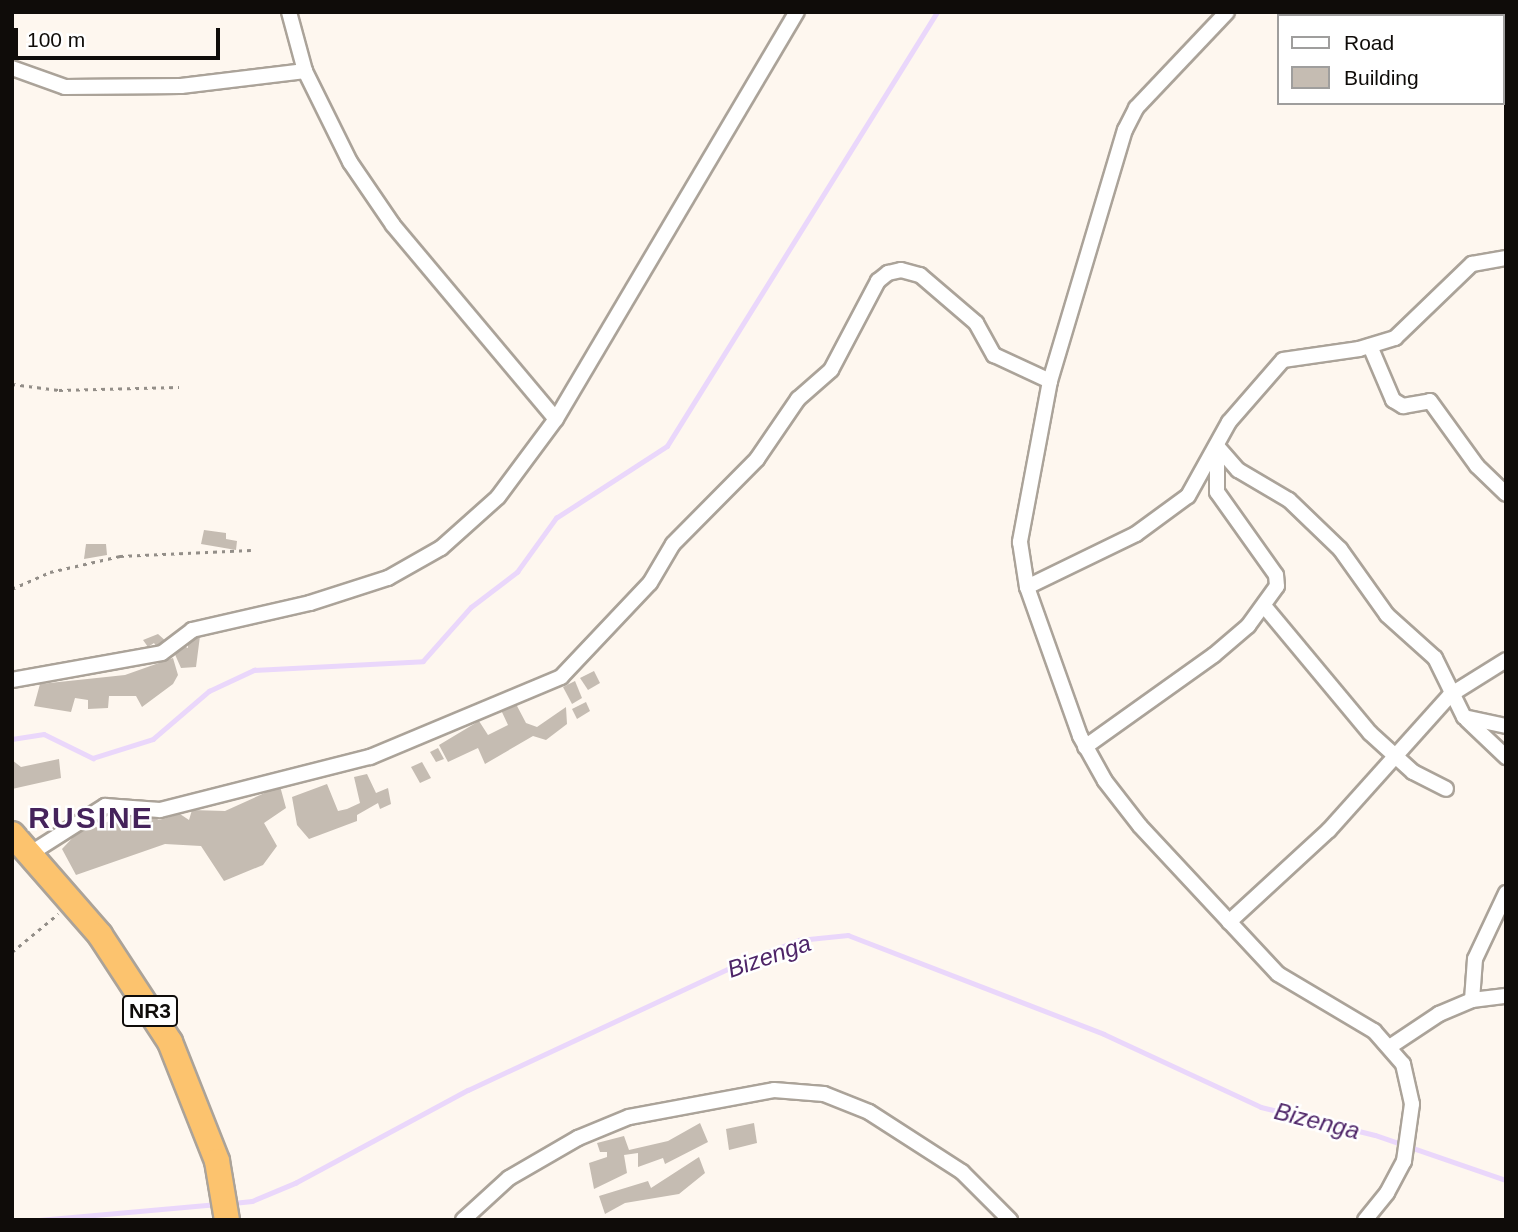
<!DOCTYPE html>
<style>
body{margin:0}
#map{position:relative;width:1518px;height:1232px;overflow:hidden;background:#fef7ef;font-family:Helvetica,sans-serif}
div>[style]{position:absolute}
.stream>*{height:4.5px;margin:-2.25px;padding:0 2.25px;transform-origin:2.25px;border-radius:2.25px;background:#ead7fb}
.building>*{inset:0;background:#c5bcb2}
.path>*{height:2.5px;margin-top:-1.25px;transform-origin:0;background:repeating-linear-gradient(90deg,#938e88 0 3.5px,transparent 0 8.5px)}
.roads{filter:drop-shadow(2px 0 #aba399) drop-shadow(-2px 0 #aba399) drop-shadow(0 2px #aba399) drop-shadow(0 -2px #aba399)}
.minor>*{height:14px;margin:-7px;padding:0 7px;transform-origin:7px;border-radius:7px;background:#fff}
.trunk>*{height:24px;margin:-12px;padding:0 12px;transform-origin:12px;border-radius:12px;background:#fcc36e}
span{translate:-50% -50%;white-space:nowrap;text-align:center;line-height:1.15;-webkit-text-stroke:5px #fff;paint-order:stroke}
.shield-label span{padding:2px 5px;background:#fff;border:2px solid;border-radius:5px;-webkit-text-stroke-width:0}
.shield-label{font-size:21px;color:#0f0c09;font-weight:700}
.water-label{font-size:24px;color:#4e2568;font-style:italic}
.district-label{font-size:30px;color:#45235b;font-weight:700;letter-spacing:2px}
.frame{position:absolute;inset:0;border:14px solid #0f0c09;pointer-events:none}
.legend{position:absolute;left:1277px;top:14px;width:228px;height:91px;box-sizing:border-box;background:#fff;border:2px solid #9f9e9d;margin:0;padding:9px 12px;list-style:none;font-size:21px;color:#0f0c09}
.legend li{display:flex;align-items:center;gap:14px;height:35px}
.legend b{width:35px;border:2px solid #9f9e9d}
.scale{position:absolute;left:14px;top:28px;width:206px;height:32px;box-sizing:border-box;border:4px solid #0f0c09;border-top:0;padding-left:9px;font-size:21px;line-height:24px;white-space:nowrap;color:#0f0c09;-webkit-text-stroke:5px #fff;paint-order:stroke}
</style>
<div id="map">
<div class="stream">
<i style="left:12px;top:739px;width:32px;rotate:-9deg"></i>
<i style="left:44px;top:734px;width:55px;rotate:26.1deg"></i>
<i style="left:93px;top:758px;width:63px;rotate:-17.6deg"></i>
<i style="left:153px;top:739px;width:74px;rotate:-40.6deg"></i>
<i style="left:209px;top:691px;width:50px;rotate:-25deg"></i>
<i style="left:254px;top:670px;width:169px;rotate:-3deg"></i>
<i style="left:423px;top:661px;width:72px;rotate:-48.4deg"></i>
<i style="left:471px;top:607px;width:58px;rotate:-37.3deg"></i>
<i style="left:517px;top:572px;width:67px;rotate:-54.2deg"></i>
<i style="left:556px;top:518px;width:132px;rotate:-33deg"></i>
<i style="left:667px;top:446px;width:511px;rotate:-58.11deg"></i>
<i style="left:233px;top:1203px;width:19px;rotate:-6deg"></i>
<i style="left:252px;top:1201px;width:47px;rotate:-22.7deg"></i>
<i style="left:295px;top:1183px;width:196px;rotate:-28.3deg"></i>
<i style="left:468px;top:1090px;width:303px;rotate:-25deg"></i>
<i style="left:743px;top:962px;width:60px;rotate:-21.4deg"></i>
<i style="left:799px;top:940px;width:49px;rotate:-5.8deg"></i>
<i style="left:848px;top:935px;width:274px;rotate:21.1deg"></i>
<i style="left:1104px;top:1034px;width:173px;rotate:24.9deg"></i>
<i style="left:1261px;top:1107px;width:117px;rotate:13.8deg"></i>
<i style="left:1375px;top:1135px;width:139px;rotate:19deg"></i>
<i style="left:39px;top:1220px;width:179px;rotate:-5.1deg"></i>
</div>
<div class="building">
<i style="clip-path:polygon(204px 530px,226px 533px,226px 539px,237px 541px,236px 550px,201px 544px)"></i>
<i style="clip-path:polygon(86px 544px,106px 544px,107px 555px,84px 559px)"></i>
<i style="clip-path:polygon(158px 634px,168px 643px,159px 651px,154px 643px,148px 647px,143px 640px)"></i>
<i style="clip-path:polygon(200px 636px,196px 667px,181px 668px,173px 650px,181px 645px,188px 648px,188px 639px)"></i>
<i style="clip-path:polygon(173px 658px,178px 675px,173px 684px,142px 707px,136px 696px,109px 696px,108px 708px,88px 709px,88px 700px,75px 698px,71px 712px,34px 706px,40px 684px,125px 675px)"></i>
<i style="clip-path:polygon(594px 671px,600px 683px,588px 690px,580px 678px)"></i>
<i style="clip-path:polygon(575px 681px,582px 698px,572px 704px,563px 687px)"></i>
<i style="clip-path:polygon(586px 702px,590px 711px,577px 719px,572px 709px)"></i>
<i style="clip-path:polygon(516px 704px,526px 723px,537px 727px,566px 707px,567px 724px,546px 740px,533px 736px,485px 764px,478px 748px,448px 762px,439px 745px,479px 721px,488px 735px,508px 725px,501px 710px)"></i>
<i style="clip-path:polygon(438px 748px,444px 759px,436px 762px,430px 752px)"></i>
<i style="clip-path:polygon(59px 759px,61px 778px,12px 789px,12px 760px,21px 767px)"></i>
<i style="clip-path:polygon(422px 762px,431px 778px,420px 783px,411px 767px)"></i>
<i style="clip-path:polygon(367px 774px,376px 793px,388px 788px,391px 804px,380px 809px,378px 803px,357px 815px,357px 821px,309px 839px,297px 825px,292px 797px,327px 784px,338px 811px,347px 809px,360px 803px,354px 777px)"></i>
<i style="clip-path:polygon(280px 786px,286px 808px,264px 823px,277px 846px,263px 865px,224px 881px,201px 846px,165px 844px,76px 875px,62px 849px,79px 831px,95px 826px,100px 830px,104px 823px,132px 814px,140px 824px,151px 816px,159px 820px,180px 814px,189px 820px,192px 810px,225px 811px)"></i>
<i style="clip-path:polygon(700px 1123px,708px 1142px,665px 1164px,663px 1158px,638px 1167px,638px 1153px,624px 1155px,627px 1173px,594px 1189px,589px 1163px,607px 1157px,607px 1152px,600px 1152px,597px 1143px,624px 1136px,629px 1150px,668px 1141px)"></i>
<i style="clip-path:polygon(754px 1123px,757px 1143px,729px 1150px,726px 1129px)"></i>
<i style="clip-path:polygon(699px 1157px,705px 1173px,679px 1194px,625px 1203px,605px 1214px,599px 1196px,648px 1181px,651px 1188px)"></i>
</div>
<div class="path">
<i style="left:12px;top:384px;width:47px;rotate:7.3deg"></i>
<i style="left:59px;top:390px;width:120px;rotate:-1.4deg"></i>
<i style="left:12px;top:589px;width:42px;rotate:-24.1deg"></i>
<i style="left:50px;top:572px;width:72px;rotate:-12.9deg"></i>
<i style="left:120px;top:556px;width:131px;rotate:-2.6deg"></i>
<i style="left:12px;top:952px;width:60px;rotate:-39.6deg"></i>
</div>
<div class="roads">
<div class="minor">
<i style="left:289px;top:12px;width:61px;rotate:74.8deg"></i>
<i style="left:305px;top:71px;width:102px;rotate:63.7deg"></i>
<i style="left:350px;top:162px;width:76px;rotate:55.7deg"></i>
<i style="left:393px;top:225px;width:253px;rotate:50deg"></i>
<i style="left:12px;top:68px;width:56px;rotate:19.7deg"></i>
<i style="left:65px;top:87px;width:116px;rotate:-0.5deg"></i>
<i style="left:181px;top:86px;width:125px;rotate:-6.9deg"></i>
<i style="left:1370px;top:346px;width:59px;rotate:66.9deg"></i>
<i style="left:1393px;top:400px;width:12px;rotate:31deg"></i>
<i style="left:1403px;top:406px;width:27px;rotate:-10deg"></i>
<i style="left:1430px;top:401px;width:80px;rotate:54.1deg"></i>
<i style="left:1477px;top:466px;width:40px;rotate:44deg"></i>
<i style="left:1050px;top:381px;width:262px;rotate:-73.4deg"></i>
<i style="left:1125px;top:130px;width:25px;rotate:-63deg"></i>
<i style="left:1136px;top:108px;width:132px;rotate:-46.5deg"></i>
<i style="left:1217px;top:446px;width:32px;rotate:49deg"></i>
<i style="left:1238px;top:470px;width:59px;rotate:30.5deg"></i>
<i style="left:1289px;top:500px;width:71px;rotate:43.9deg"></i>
<i style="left:1340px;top:549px;width:81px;rotate:54.5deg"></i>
<i style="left:1387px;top:615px;width:64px;rotate:41.9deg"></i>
<i style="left:1435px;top:658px;width:66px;rotate:63.8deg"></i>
<i style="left:1464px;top:717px;width:43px;rotate:12.1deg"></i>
<i style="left:1027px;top:587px;width:158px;rotate:70.4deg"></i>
<i style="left:1080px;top:736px;width:51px;rotate:60.9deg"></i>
<i style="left:1105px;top:781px;width:57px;rotate:52.1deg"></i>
<i style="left:1140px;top:826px;width:202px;rotate:47deg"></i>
<i style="left:1278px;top:974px;width:112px;rotate:30.7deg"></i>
<i style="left:1374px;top:1031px;width:44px;rotate:48.7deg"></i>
<i style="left:1403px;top:1064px;width:41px;rotate:77.3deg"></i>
<i style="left:1412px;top:1104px;width:58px;rotate:98deg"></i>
<i style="left:1404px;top:1161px;width:36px;rotate:118deg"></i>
<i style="left:1387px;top:1193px;width:35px;rotate:129deg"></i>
<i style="left:1265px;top:607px;width:164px;rotate:50.2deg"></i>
<i style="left:1370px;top:733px;width:58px;rotate:42.2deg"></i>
<i style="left:1413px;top:772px;width:37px;rotate:27deg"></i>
<i style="left:12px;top:680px;width:152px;rotate:-10.2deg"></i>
<i style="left:162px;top:653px;width:38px;rotate:-37deg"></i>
<i style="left:192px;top:630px;width:121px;rotate:-12.9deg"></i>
<i style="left:310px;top:603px;width:82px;rotate:-17.8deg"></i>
<i style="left:388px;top:578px;width:61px;rotate:-29.5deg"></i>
<i style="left:441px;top:548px;width:76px;rotate:-41.8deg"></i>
<i style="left:498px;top:497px;width:97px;rotate:-53.4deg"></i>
<i style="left:556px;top:419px;width:473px;rotate:-59.4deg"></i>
<i style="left:1467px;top:720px;width:54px;rotate:43.5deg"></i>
<i style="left:1085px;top:747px;width:158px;rotate:-35.5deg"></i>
<i style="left:1214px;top:655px;width:45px;rotate:-40.5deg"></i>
<i style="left:1248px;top:626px;width:49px;rotate:-54.1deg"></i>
<i style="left:1277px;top:586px;width:11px;rotate:-95deg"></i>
<i style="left:1276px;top:575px;width:102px;rotate:-125.4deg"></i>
<i style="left:1217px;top:492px;width:45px;rotate:-90deg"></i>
<i style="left:31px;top:853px;width:88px;rotate:-32.4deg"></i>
<i style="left:105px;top:806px;width:55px;rotate:4.2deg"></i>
<i style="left:160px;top:810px;width:217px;rotate:-14.2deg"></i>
<i style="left:370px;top:757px;width:207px;rotate:-22.7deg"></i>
<i style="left:561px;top:677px;width:129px;rotate:-46.6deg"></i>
<i style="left:650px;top:583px;width:45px;rotate:-59.5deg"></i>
<i style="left:673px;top:544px;width:120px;rotate:-45.3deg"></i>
<i style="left:757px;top:459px;width:73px;rotate:-55.7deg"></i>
<i style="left:798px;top:399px;width:44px;rotate:-41.3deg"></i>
<i style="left:831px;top:370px;width:101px;rotate:-62.2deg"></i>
<i style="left:878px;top:281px;width:13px;rotate:-39deg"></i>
<i style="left:888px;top:273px;width:13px;rotate:-13deg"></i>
<i style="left:901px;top:270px;width:20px;rotate:15deg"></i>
<i style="left:920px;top:275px;width:74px;rotate:40.6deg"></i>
<i style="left:976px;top:323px;width:37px;rotate:61deg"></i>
<i style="left:994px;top:355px;width:62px;rotate:24.9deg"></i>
<i style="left:1050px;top:381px;width:164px;rotate:100.6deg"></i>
<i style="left:1020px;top:542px;width:46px;rotate:81.2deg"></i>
<i style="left:1027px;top:587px;width:121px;rotate:-25.9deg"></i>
<i style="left:1136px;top:534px;width:64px;rotate:-36.2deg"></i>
<i style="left:1188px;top:496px;width:85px;rotate:-61deg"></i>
<i style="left:1229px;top:422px;width:82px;rotate:-48.9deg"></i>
<i style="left:1283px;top:360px;width:77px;rotate:-8.2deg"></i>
<i style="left:1359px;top:349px;width:38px;rotate:-17deg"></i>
<i style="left:1395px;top:338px;width:107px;rotate:-43.9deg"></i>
<i style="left:1472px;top:264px;width:35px;rotate:-10deg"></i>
<i style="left:1229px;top:922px;width:136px;rotate:-42.6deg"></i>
<i style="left:1329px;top:830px;width:181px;rotate:-48.1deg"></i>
<i style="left:1450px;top:695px;width:66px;rotate:-32deg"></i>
<i style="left:1472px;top:1000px;width:41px;rotate:-85.8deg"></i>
<i style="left:1475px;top:959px;width:73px;rotate:-64.8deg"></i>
<i style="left:1391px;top:1046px;width:58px;rotate:-33.7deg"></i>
<i style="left:1439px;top:1014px;width:36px;rotate:-23deg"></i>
<i style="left:1472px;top:1000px;width:34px;rotate:-7deg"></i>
<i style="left:463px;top:1220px;width:62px;rotate:-42.4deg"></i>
<i style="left:509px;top:1178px;width:80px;rotate:-30.1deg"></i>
<i style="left:578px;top:1138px;width:55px;rotate:-22.4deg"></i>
<i style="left:629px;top:1117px;width:147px;rotate:-10.5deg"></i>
<i style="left:774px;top:1090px;width:50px;rotate:4.6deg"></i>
<i style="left:824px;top:1094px;width:48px;rotate:21.8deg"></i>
<i style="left:869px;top:1112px;width:111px;rotate:32.8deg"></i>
<i style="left:962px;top:1172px;width:68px;rotate:45deg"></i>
</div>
<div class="trunk">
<i style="left:12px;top:834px;width:134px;rotate:48.9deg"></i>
<i style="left:100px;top:935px;width:128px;rotate:56.8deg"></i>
<i style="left:170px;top:1042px;width:128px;rotate:68.4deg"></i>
<i style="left:217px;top:1161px;width:60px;rotate:80.4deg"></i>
</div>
</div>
<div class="shield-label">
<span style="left:150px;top:1011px">NR3</span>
</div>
<div class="water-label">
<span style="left:769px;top:956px;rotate:-19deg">Bizenga</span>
<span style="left:1317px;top:1121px;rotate:14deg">Bizenga</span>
</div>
<div class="district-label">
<span style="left:91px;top:818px">RUSINE</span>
</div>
<div class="frame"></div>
<ul class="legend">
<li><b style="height:9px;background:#fff"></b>Road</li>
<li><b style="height:19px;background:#c5bcb2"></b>Building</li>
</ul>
<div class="scale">100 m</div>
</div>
